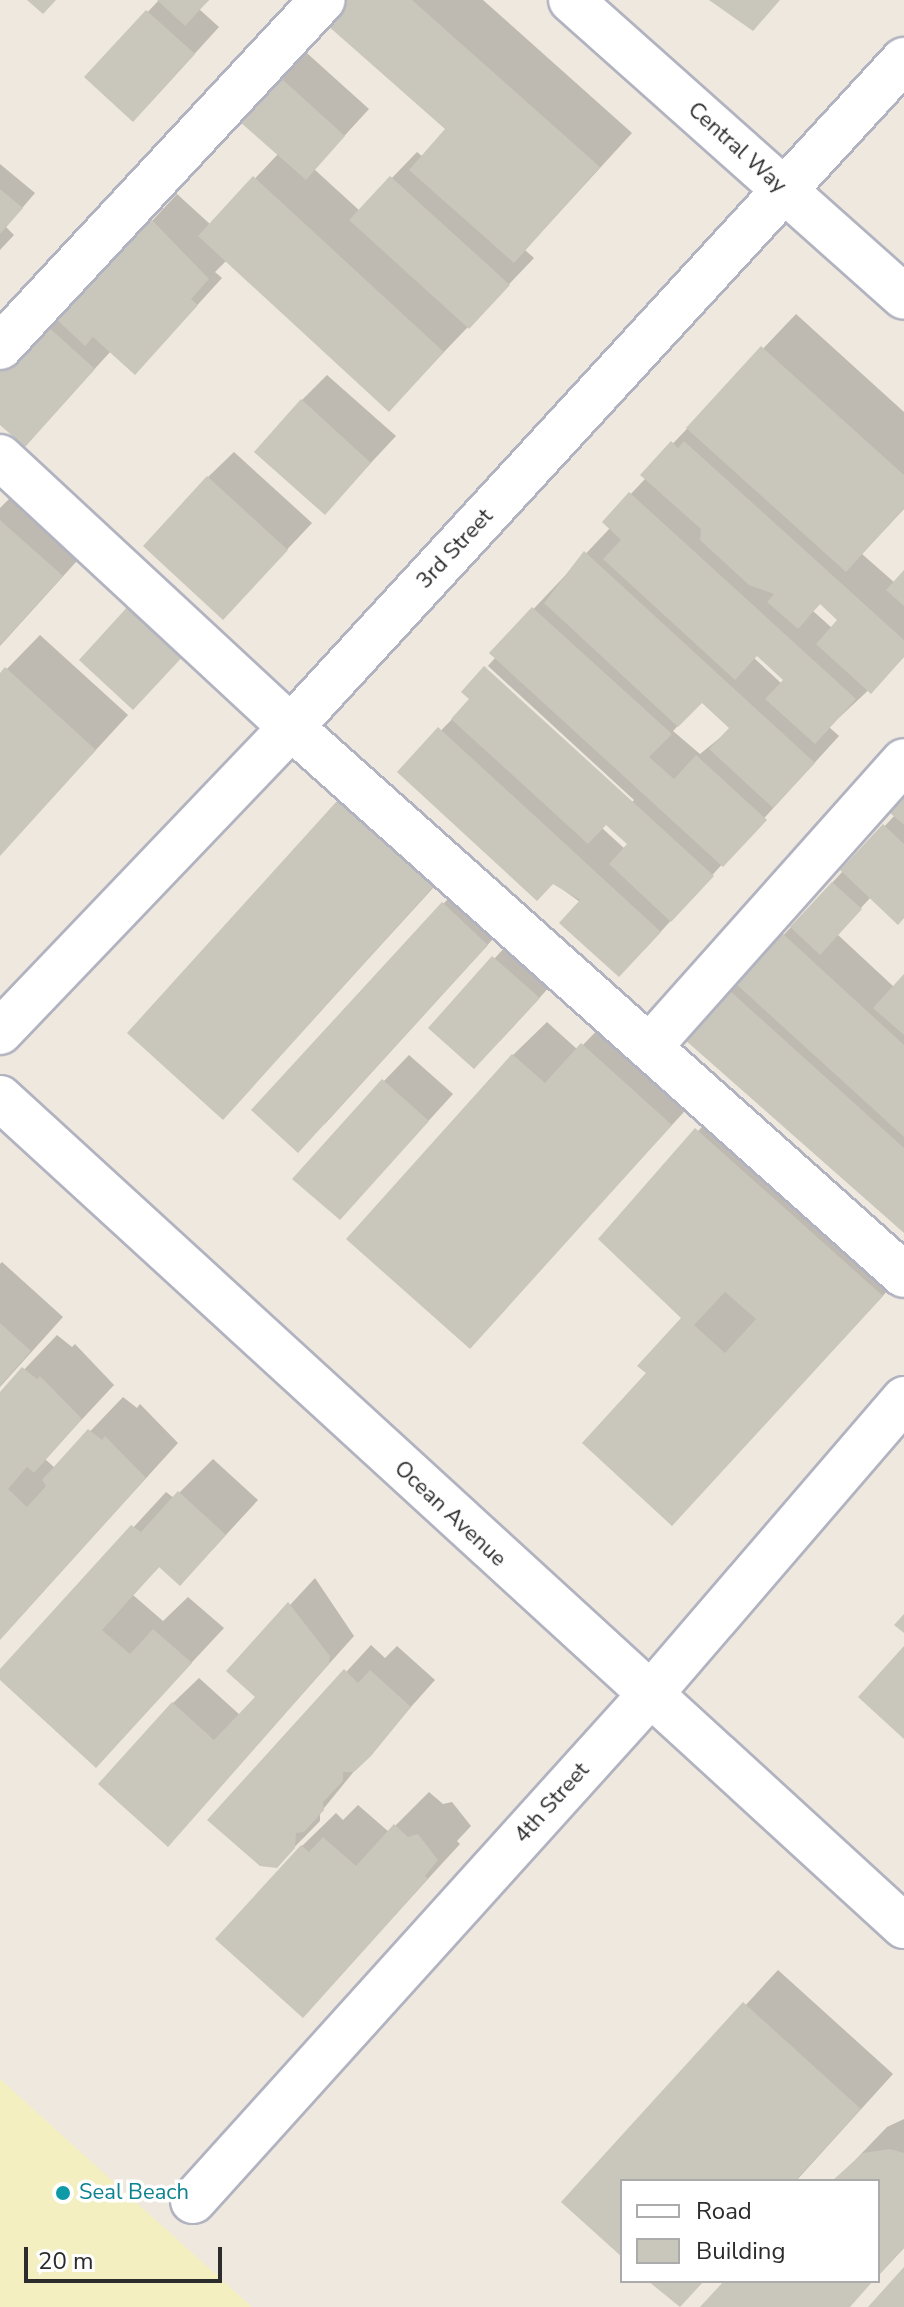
<!DOCTYPE html>
<style>
body{margin:0}
#map{position:relative;width:904px;height:2307px;overflow:hidden;background:#eee8de;font-family:"Nunito Sans",sans-serif}
div>[style]{position:absolute}
.sand>*{inset:0;background:#f3efc1}
.shadow>*{inset:0;background:#0003}
.building>*{inset:0;background:#c9c6bc}
.roads{filter:drop-shadow(2px 0 #b2b3c0) drop-shadow(-2px 0 #b2b3c0) drop-shadow(0 2px #b2b3c0) drop-shadow(0 -2px #b2b3c0)}
.minor>*{height:44px;margin:-22px;padding:0 22px;transform-origin:22px;border-radius:22px;background:#fff}
.dots>*{width:22px;height:22px;translate:-50% -50%;box-sizing:border-box;border:4px solid #fff;border-radius:50%}
span{translate:-50% -50%;white-space:nowrap;text-align:center;line-height:1.15;-webkit-text-stroke:7px #fff;paint-order:stroke}
.street-label{font-size:22px;color:#2c2c2c}
.culture-label{font-size:22px;color:#0d838f}
.left{translate:0 -50%;text-align:left}
.legend{position:absolute;left:620px;top:2179px;width:260px;height:104px;box-sizing:border-box;background:#fff;border:2px solid #ababab;margin:0;padding:10px 14px;list-style:none;font-size:24px;color:#2c2c2c}
.legend li{display:flex;align-items:center;gap:16px;height:40px}
.legend b{width:40px;border:2px solid #ababab}
.scale{position:absolute;left:24px;top:2247px;width:198px;height:36px;box-sizing:border-box;border:4px solid #2c2c2c;border-top:0;padding-left:10px;font-size:24px;line-height:28px;white-space:nowrap;color:#2c2c2c;-webkit-text-stroke:6px #fff;paint-order:stroke}
</style>
<div id="map">
<div class="sand">
<i style="clip-path:polygon(0 2078px,0 2079px,252px 2307px,0 2307px)"></i>
</div>
<div class="shadow">
<i style="clip-path:polygon(159px 0,209px 0,199px 9px,219px 27px,159px 93px,87px 77px)"></i>
<i style="clip-path:polygon(337px 0,483px 0,632px 133px,525px 250px,534px 258px,422px 375px,227px 260px,215px 272px,222px 278px,160px 346px,111px 351px,25px 445px,0 423px,62px 291px,76px 303px,177px 194px,211px 225px,279px 153px,234px 114px,299px 46px,369px 109px,314px 169px,360px 211px,417px 152px,423px 157px,448px 129px)"></i>
<i style="clip-path:polygon(0 164px,35px 193px,6px 227px,14px 235px,0 250px)"></i>
<i style="clip-path:polygon(evenodd,796px 314px,904px 412px,904px 509px,862px 554px,895px 583px,904px 573px,904px 657px,829px 727px,839px 736px,645px 949px,400px 772px,472px 699px,464px 692px,496px 657px,492px 653px,611px 527px,605px 521px,646px 478px,643px 475px,796px 314px,821px 603px,840px 620px,832px 628px,813px 611px,821px 603px,796px 314px,758px 654px,786px 680px,782px 684px,754px 658px,758px 654px,796px 314px,488px 666px,634px 800px,631px 803px,485px 669px,488px 666px,796px 314px,702px 700px,732px 728px,700px 754px,673px 731px,702px 700px,796px 314px,606px 823px,629px 844px,625px 849px,602px 828px,606px 823px)"></i>
<i style="clip-path:polygon(327px 375px,396px 436px,325px 512px,302px 400px)"></i>
<i style="clip-path:polygon(234px 452px,312px 523px,248px 591px,208px 477px)"></i>
<i style="clip-path:polygon(27px 481px,95px 541px,0 646px,0 508px)"></i>
<i style="clip-path:polygon(40px 635px,128px 715px,0 854px,0 676px)"></i>
<i style="clip-path:polygon(904px 768px,904px 916px,871px 897px,837px 934px,894px 987px,904px 977px,904px 1231px,687px 1039px,895px 815px)"></i>
<i style="clip-path:polygon(372px 769px,465px 853px,223px 1118px,338px 802px)"></i>
<i style="clip-path:polygon(469px 878px,512px 918px,324px 1125px,443px 904px)"></i>
<i style="clip-path:polygon(519px 932px,564px 971px,500px 1041px,431px 1027px)"></i>
<i style="clip-path:polygon(616px 1011px,704px 1090px,470px 1346px,513px 1055px,547px 1022px,578px 1050px)"></i>
<i style="clip-path:polygon(409px 1055px,453px 1094px,340px 1218px,384px 1081px)"></i>
<i style="clip-path:polygon(730px 1096px,904px 1273px,672px 1524px,649px 1373px,684px 1318px,600px 1239px)"></i>
<i style="clip-path:polygon(2px 1262px,63px 1317px,0 1387px,0 1264px)"></i>
<i style="clip-path:polygon(57px 1335px,72px 1347px,75px 1344px,114px 1385px,45px 1459px,55px 1468px,123px 1397px,137px 1408px,140px 1404px,178px 1443px,0 1639px,0 1395px)"></i>
<i style="clip-path:polygon(213px 1459px,258px 1500px,213px 1549px,160px 1566px,133px 1595px,163px 1621px,188px 1597px,224px 1628px,96px 1765px,0 1678px,0 1672px,166px 1492px,174px 1498px)"></i>
<i style="clip-path:polygon(315px 1578px,354px 1636px,168px 1844px,173px 1703px,199px 1678px,240px 1715px,257px 1697px,229px 1671px)"></i>
<i style="clip-path:polygon(371px 1645px,385px 1658px,397px 1646px,435px 1680px,360px 1764px,320px 1813px,320px 1821px,276px 1866px,210px 1820px)"></i>
<i style="clip-path:polygon(429px 1792px,443px 1804px,452px 1802px,471px 1826px,457px 1841px,460px 1844px,303px 2015px,302px 1846px,336px 1813px,343px 1820px,358px 1805px,389px 1832px)"></i>
<i style="clip-path:polygon(778px 1970px,893px 2074px,796px 2181px,622px 2181px,622px 2255px,564px 2202px)"></i>
<i style="clip-path:polygon(904px 2119px,904px 2248px,878px 2276px,878px 2181px,835px 2181px,887px 2127px)"></i>
</div>
<div class="building">
<i style="clip-path:polygon(27px 0,56px 0,43px 14px)"></i>
<i style="clip-path:polygon(157px 0,209px 0,185px 26px)"></i>
<i style="clip-path:polygon(334px 0,412px 0,600px 167px,514px 263px,409px 170px,445px 129px,318px 17px)"></i>
<i style="clip-path:polygon(709px 0,780px 0,753px 31px)"></i>
<i style="clip-path:polygon(146px 10px,195px 54px,133px 122px,84px 77px)"></i>
<i style="clip-path:polygon(272px 70px,345px 136px,306px 180px,231px 114px)"></i>
<i style="clip-path:polygon(253px 176px,444px 352px,389px 412px,198px 236px)"></i>
<i style="clip-path:polygon(390px 176px,510px 285px,469px 329px,349px 220px)"></i>
<i style="clip-path:polygon(0 189px,23px 208px,0 234px)"></i>
<i style="clip-path:polygon(150px 218px,209px 279px,191px 299px,198px 305px,135px 375px,93px 337px,85px 346px,57px 320px)"></i>
<i style="clip-path:polygon(35px 315px,95px 369px,25px 447px,0 425px,0 354px)"></i>
<i style="clip-path:polygon(761px 346px,904px 475px,904px 508px,846px 572px,686px 428px)"></i>
<i style="clip-path:polygon(301px 399px,371px 463px,325px 515px,254px 452px)"></i>
<i style="clip-path:polygon(671px 441px,678px 448px,684px 441px,904px 640px,904px 657px,871px 694px,816px 644px,837px 620px,820px 604px,798px 629px,767px 602px,774px 594px,749px 585px,700px 540px,701px 529px,640px 475px)"></i>
<i style="clip-path:polygon(207px 476px,288px 550px,223px 620px,143px 546px)"></i>
<i style="clip-path:polygon(629px 492px,856px 699px,815px 744px,765px 699px,783px 680px,757px 656px,735px 680px,603px 559px,621px 540px,602px 522px)"></i>
<i style="clip-path:polygon(0 520px,63px 576px,0 645px)"></i>
<i style="clip-path:polygon(584px 551px,815px 763px,773px 808px,709px 749px,729px 728px,702px 703px,678px 727px,544px 603px)"></i>
<i style="clip-path:polygon(904px 570px,904px 606px,886px 590px)"></i>
<i style="clip-path:polygon(131px 603px,186px 653px,133px 710px,79px 660px)"></i>
<i style="clip-path:polygon(532px 607px,672px 734px,649px 757px,674px 779px,696px 755px,767px 820px,723px 867px,489px 653px)"></i>
<i style="clip-path:polygon(484px 666px,714px 876px,671px 922px,609px 864px,627px 844px,606px 825px,588px 844px,451px 719px,469px 699px,461px 692px)"></i>
<i style="clip-path:polygon(5px 667px,96px 750px,0 856px,0 673px)"></i>
<i style="clip-path:polygon(438px 727px,661px 932px,619px 977px,559px 923px,580px 900px,553px 884px,537px 901px,397px 772px)"></i>
<i style="clip-path:polygon(904px 765px,904px 825px,874px 799px)"></i>
<i style="clip-path:polygon(337px 801px,433px 887px,223px 1120px,127px 1033px)"></i>
<i style="clip-path:polygon(883px 824px,904px 844px,904px 918px,898px 925px,840px 870px)"></i>
<i style="clip-path:polygon(832px 882px,862px 909px,820px 955px,790px 927px)"></i>
<i style="clip-path:polygon(442px 902px,488px 945px,298px 1153px,251px 1110px)"></i>
<i style="clip-path:polygon(781px 932px,904px 1045px,904px 1137px,735px 983px)"></i>
<i style="clip-path:polygon(492px 956px,540px 998px,474px 1069px,428px 1028px)"></i>
<i style="clip-path:polygon(904px 974px,904px 1035px,873px 1008px)"></i>
<i style="clip-path:polygon(729px 990px,904px 1148px,904px 1233px,684px 1039px)"></i>
<i style="clip-path:polygon(581px 1043px,672px 1125px,470px 1349px,346px 1239px,512px 1054px,545px 1083px)"></i>
<i style="clip-path:polygon(382px 1079px,429px 1121px,340px 1220px,292px 1179px)"></i>
<i style="clip-path:polygon(evenodd,695px 1128px,883px 1296px,672px 1526px,582px 1443px,646px 1373px,637px 1366px,681px 1318px,598px 1239px,695px 1128px,725px 1292px,756px 1319px,725px 1353px,694px 1325px,725px 1292px)"></i>
<i style="clip-path:polygon(0 1323px,31px 1351px,0 1386px)"></i>
<i style="clip-path:polygon(22px 1367px,37px 1379px,40px 1376px,82px 1419px,34px 1473px,27px 1467px,8px 1489px,27px 1507px,46px 1486px,42px 1480px,88px 1429px,102px 1440px,105px 1436px,146px 1478px,0 1640px,0 1392px)"></i>
<i style="clip-path:polygon(178px 1491px,226px 1535px,180px 1586px,159px 1567px,102px 1630px,130px 1654px,153px 1629px,192px 1663px,96px 1768px,0 1680px,0 1669px,131px 1525px,141px 1532px)"></i>
<i style="clip-path:polygon(288px 1602px,330px 1656px,329px 1664px,168px 1847px,98px 1784px,172px 1702px,214px 1740px,255px 1697px,226px 1671px)"></i>
<i style="clip-path:polygon(904px 1614px,904px 1633px,894px 1625px)"></i>
<i style="clip-path:polygon(904px 1646px,904px 1739px,858px 1697px)"></i>
<i style="clip-path:polygon(344px 1669px,358px 1683px,370px 1670px,411px 1707px,371px 1756px,354px 1772px,343px 1772px,343px 1781px,323px 1802px,324px 1810px,304px 1832px,296px 1833px,295px 1848px,277px 1868px,260px 1866px,207px 1820px)"></i>
<i style="clip-path:polygon(394px 1824px,408px 1837px,418px 1834px,438px 1860px,425px 1876px,428px 1879px,303px 2018px,215px 1939px,301px 1845px,309px 1852px,323px 1837px,356px 1866px)"></i>
<i style="clip-path:polygon(743px 2002px,861px 2109px,795px 2181px,622px 2181px,622px 2257px,561px 2202px)"></i>
<i style="clip-path:polygon(890px 2149px,904px 2153px,904px 2247px,878px 2276px,878px 2181px,832px 2181px,863px 2153px)"></i>
<i style="clip-path:polygon(904px 2267px,904px 2307px,868px 2307px)"></i>
<i style="clip-path:polygon(648px 2281px,704px 2281px,680px 2307px)"></i>
<i style="clip-path:polygon(724px 2281px,873px 2281px,850px 2307px,700px 2307px)"></i>
</div>
<div class="roads">
<div class="minor">
<i style="left:571px;top:0;width:446px;rotate:41.7deg"></i>
<i style="left:0;top:347px;width:474px;rotate:-47.1deg"></i>
<i style="left:0;top:457px;width:397px;rotate:42.9deg"></i>
<i style="left:291px;top:727px;width:822px;rotate:41.8deg"></i>
<i style="left:0;top:1032px;width:422px;rotate:-46.3deg"></i>
<i style="left:291px;top:727px;width:906px;rotate:-47.42deg"></i>
<i style="left:651px;top:1045px;width:380px;rotate:-48.3deg"></i>
<i style="left:0;top:1098px;width:1226px;rotate:42.49deg"></i>
<i style="left:193px;top:2201px;width:679px;rotate:-47.92deg"></i>
<i style="left:648px;top:1697px;width:393px;rotate:-49.3deg"></i>
</div>
</div>
<div class="dots">
<i style="left:63px;top:2193px;background:#0f9aa8"></i>
</div>
<div class="street-label">
<span style="left:737px;top:148px;rotate:42deg">Central Way</span>
<span style="left:455px;top:549px;rotate:-47deg">3rd Street</span>
<span style="left:450px;top:1514px;rotate:43deg">Ocean Avenue</span>
<span style="left:552px;top:1803px;rotate:-48deg">4th Street</span>
</div>
<div class="culture-label">
<span class="left" style="left:79px;top:2193px">Seal Beach</span>
</div>
<ul class="legend">
<li><b style="height:10px;background:#fff"></b>Road</li>
<li><b style="height:22px;background:#c9c6bc"></b>Building</li>
</ul>
<div class="scale">20 m</div>
</div>
